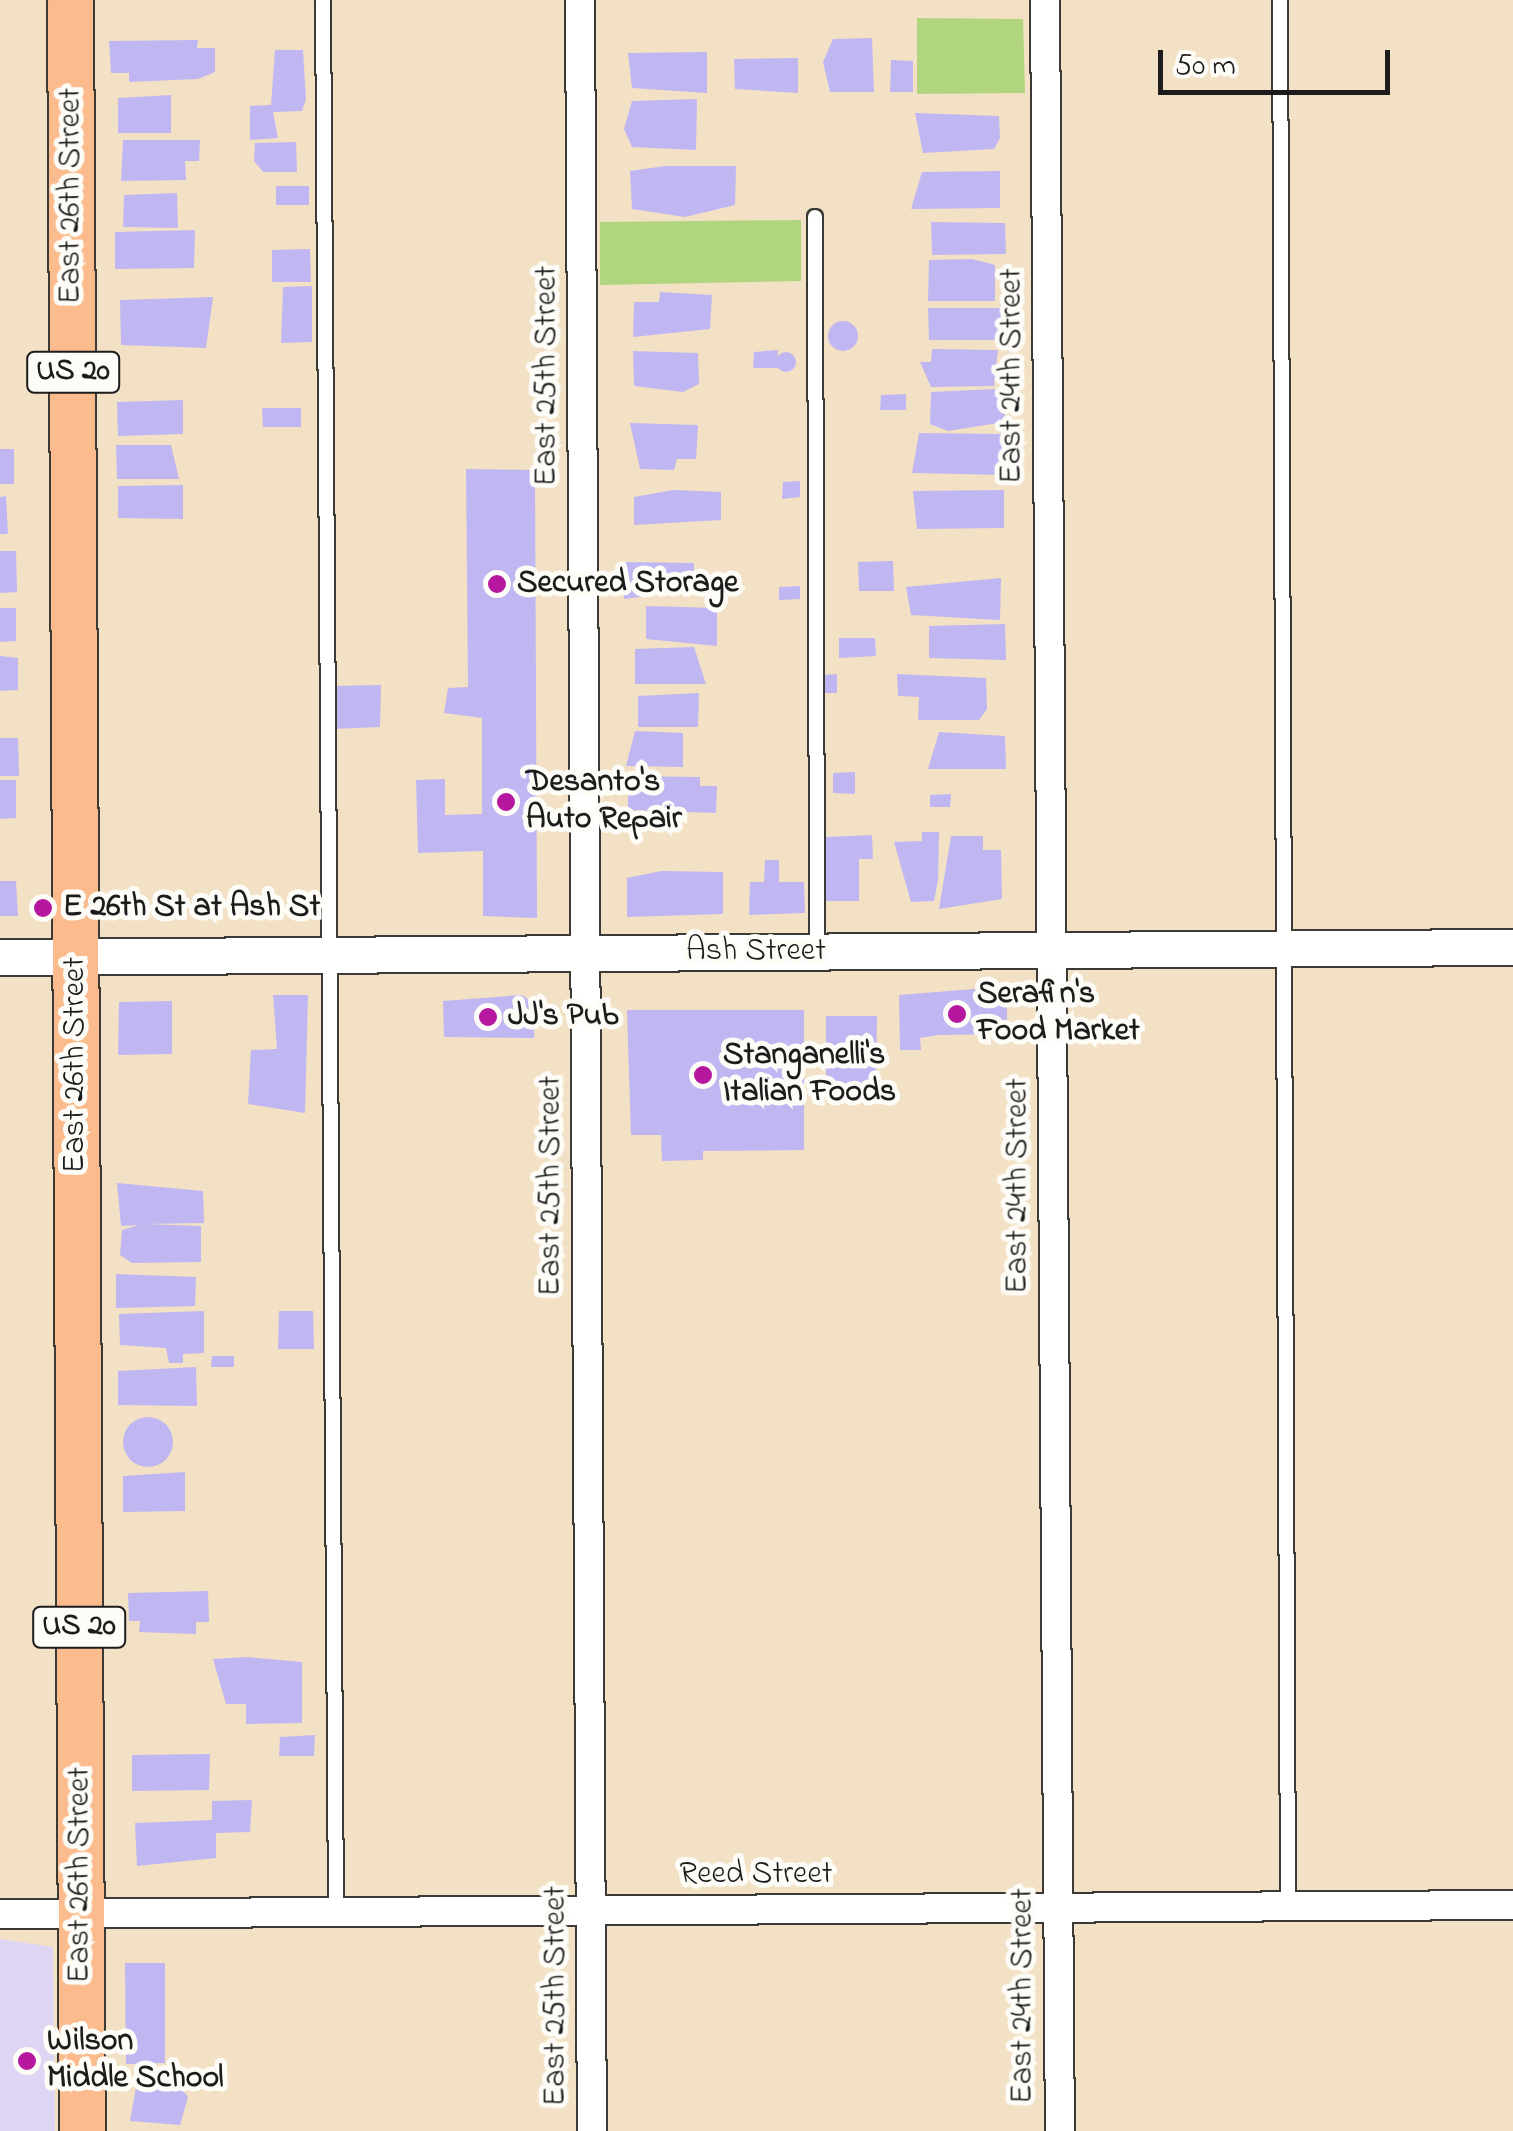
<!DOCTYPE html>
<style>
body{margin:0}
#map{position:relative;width:1513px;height:2131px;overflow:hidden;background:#f3e1c5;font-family:"Indie Flower",sans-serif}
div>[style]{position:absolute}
.built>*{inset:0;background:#ded5f5}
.green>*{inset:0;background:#b1d57e}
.building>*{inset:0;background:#c0b6f1}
.round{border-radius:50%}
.roads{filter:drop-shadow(2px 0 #3c3a35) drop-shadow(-2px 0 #3c3a35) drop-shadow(0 2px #3c3a35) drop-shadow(0 -2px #3c3a35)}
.service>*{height:14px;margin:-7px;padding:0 7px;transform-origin:7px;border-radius:7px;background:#fff}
.minor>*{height:28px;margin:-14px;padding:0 14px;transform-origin:14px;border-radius:14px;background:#fff}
.tertiary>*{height:35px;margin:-17.5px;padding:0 17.5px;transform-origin:17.5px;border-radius:17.5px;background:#fff}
.primary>*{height:45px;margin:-22.5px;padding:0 22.5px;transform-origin:22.5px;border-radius:22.5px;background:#fbbb8c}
.dots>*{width:28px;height:28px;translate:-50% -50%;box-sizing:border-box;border:5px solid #fdfcf7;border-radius:50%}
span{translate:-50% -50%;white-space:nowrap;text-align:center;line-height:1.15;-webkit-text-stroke:10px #fdfcf7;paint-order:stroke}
.shield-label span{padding:2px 8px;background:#fdfcf7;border:2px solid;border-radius:8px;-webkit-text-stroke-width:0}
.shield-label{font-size:30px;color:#1c1c1c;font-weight:700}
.street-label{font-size:32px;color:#1c1c1c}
.poi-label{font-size:32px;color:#1c1c1c;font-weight:700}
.left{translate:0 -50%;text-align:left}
.scale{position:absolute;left:1158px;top:50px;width:232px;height:45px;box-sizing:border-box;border:5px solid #1c1c1c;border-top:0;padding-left:12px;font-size:30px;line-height:35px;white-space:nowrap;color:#1c1c1c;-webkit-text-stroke:8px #fdfcf7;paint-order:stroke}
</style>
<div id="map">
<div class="built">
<i style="clip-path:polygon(0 1939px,53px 1947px,55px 2131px,0 2131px)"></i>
</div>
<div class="green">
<i style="clip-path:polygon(917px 18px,1023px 19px,1025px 93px,917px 94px)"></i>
<i style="clip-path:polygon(801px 220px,801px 281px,600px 285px,600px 222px)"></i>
</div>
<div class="building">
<i style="clip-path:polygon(872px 38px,874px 92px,830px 92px,823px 62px,833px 39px)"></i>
<i style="clip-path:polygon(198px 40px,197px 48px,215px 48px,215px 72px,198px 79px,129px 82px,129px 73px,111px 73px,109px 41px)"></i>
<i style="clip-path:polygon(275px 50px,303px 50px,306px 99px,302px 111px,273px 112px,278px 138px,250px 140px,250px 106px,271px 105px)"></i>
<i style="clip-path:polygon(707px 52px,707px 93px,632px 88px,628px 53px)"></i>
<i style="clip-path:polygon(798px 58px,798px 93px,735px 89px,734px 59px)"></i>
<i style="clip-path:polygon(891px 60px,913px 61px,913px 92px,890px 92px)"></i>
<i style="clip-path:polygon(171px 95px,171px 133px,118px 133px,118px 98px)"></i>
<i style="clip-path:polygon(697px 99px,696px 150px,632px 147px,624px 129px,632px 101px)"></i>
<i style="clip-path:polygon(915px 113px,999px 116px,1000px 138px,994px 149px,923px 153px)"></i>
<i style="clip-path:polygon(123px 140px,200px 140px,199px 161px,185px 161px,186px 180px,121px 181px)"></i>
<i style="clip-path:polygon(296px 142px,297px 172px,263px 172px,254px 161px,255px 143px)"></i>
<i style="clip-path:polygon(665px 166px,736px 166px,735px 205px,685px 217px,632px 209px,630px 171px)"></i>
<i style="clip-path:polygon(1000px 171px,1000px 208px,911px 209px,922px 172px)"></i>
<i style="clip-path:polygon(276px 186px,309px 186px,309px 205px,276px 205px)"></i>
<i style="clip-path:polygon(177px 193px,178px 228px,123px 227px,124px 195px)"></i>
<i style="clip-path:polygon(931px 222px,1005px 223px,1006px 254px,932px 255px)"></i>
<i style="clip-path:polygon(195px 230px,194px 268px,115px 269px,115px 232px)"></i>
<i style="clip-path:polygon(310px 249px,311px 282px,272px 282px,272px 250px)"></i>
<i style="clip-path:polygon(972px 259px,995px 265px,995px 301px,928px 301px,929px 260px)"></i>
<i style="clip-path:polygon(312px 286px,312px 342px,281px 343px,283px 287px)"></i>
<i style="clip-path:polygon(660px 292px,712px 295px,710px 329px,633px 337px,634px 302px,659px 302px)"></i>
<i style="clip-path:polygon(213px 297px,206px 348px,121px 345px,120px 300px)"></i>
<i style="clip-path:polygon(928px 308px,1005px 308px,1005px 340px,929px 340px)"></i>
<i class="round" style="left:828px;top:321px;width:30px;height:30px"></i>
<i style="clip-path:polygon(932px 349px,998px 350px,994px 386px,931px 387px,920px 362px,931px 362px)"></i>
<i style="clip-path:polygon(778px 350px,777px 368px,753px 368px,754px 352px)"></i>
<i style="clip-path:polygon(633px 351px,698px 353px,699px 384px,683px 392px,634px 386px)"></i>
<i class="round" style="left:776px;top:352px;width:20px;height:20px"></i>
<i style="clip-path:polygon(994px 389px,1005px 393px,1005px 422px,948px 431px,930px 424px,931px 392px)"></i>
<i style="clip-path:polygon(906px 394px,906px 410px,880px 410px,881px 395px)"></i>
<i style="clip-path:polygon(183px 400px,183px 434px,118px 436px,117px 402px)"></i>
<i style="clip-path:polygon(262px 408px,301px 408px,301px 427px,263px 427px)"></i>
<i style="clip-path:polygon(630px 423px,698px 425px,696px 459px,677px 459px,674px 470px,640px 469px)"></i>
<i style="clip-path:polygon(919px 433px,1003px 434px,1004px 475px,912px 473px)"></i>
<i style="clip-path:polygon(116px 445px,171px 445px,179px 479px,117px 479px)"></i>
<i style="clip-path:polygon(0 449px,14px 449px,14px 484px,0 484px)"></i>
<i style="clip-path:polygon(466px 469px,535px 470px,537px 918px,483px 916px,483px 851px,418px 853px,416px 780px,445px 779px,445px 815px,482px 814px,482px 718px,444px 713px,448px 688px,468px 687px)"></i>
<i style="clip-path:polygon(800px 481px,800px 497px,782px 499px,783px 482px)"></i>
<i style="clip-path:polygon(183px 485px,183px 519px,118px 518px,118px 486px)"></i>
<i style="clip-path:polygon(673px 490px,721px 492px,721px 520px,634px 525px,634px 497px)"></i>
<i style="clip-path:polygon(1004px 490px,1004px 528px,917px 529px,913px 491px)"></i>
<i style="clip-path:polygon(6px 496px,8px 534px,0 534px,0 497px)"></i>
<i style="clip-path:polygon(0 551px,16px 551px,17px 592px,0 593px)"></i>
<i style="clip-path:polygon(893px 561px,894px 591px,859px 591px,858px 562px)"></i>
<i style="clip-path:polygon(623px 562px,694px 563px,694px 590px,624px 599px)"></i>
<i style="clip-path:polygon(1001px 578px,1000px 620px,911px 615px,906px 587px)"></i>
<i style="clip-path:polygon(800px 586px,800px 599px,779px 600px,779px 587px)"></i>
<i style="clip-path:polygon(646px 606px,717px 608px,717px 646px,646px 639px)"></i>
<i style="clip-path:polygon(0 608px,16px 608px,16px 641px,0 642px)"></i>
<i style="clip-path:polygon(1005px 624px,1006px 660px,929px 658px,929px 626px)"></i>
<i style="clip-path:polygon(839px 638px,875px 638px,876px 656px,839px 658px)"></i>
<i style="clip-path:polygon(694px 647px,706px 684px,635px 684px,635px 649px)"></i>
<i style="clip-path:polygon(0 656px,18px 658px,18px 690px,0 691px)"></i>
<i style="clip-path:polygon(837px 674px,837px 693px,822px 693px,823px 675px)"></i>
<i style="clip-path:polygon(897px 674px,986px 678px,987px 709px,979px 720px,918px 720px,919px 697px,898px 696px)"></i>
<i style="clip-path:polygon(381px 685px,380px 727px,332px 729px,332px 686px)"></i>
<i style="clip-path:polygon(699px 693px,698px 727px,638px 727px,638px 696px)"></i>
<i style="clip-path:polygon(635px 731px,683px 733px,683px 767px,626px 766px)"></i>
<i style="clip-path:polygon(939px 732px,1005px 736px,1006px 769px,928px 769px)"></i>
<i style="clip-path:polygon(0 738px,18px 738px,19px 776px,0 776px)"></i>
<i style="clip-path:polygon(855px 772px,855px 794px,833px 793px,833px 773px)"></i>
<i style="clip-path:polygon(628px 776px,700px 777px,700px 786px,717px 786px,716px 813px,628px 810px)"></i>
<i style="clip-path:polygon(0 780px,16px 780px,16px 818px,0 819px)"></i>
<i style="clip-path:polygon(951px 794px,950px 807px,930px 807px,930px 795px)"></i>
<i style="clip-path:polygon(922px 832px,939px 832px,938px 880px,934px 901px,911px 902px,894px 842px,922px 841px)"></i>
<i style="clip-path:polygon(872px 835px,873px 859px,859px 859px,859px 901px,823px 901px,825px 837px)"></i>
<i style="clip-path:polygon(951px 836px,983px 836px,983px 850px,1001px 850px,1002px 899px,939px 909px)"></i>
<i style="clip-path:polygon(765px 860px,779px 860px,779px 882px,804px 882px,805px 913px,749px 915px,750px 882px,764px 882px)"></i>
<i style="clip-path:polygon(661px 871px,723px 872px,723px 914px,627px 917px,627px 878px)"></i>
<i style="clip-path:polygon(0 881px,16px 881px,18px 916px,0 916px)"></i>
<i style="clip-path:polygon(974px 989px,1007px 994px,1007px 1034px,939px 1035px,920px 1038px,921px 1050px,900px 1050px,899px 995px)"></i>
<i style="clip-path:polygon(273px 995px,308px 995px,305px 1113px,248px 1104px,251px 1050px,277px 1049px)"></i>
<i style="clip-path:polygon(522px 995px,535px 1004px,534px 1038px,444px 1037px,443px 1001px)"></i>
<i style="clip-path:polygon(172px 1001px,172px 1054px,118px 1055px,119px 1002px)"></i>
<i style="clip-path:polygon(627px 1010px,804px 1010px,804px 1150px,703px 1151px,703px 1160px,662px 1161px,661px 1135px,631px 1135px)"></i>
<i style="clip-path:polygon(826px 1016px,877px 1016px,876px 1101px,826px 1101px)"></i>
<i style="clip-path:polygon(117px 1183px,203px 1191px,204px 1223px,144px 1224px,201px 1226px,201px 1262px,132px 1263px,120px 1255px,122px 1230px,139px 1225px,121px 1226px)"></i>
<i style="clip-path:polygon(116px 1274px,196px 1277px,195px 1306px,116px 1308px)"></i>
<i style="clip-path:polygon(204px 1311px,204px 1353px,183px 1354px,183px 1363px,169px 1363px,166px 1348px,120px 1345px,119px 1314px)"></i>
<i style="clip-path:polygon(279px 1311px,313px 1311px,314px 1349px,278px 1349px)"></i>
<i style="clip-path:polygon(212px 1356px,234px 1356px,234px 1367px,211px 1367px)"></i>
<i style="clip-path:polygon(196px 1367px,197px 1406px,118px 1405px,118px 1371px)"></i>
<i class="round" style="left:123px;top:1417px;width:50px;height:50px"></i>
<i style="clip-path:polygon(185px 1472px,185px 1511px,123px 1512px,123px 1476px)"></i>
<i style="clip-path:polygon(208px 1591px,209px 1622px,196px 1622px,196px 1634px,139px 1632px,140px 1621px,129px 1621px,128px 1593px)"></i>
<i style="clip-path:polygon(247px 1657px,302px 1662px,302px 1723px,246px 1724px,246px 1704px,226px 1704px,213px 1659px)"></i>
<i style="clip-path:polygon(315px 1735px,314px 1756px,279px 1756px,280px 1737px)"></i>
<i style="clip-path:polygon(210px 1754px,209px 1790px,132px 1791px,132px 1755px)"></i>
<i style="clip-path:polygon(252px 1800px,250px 1832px,216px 1833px,216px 1858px,137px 1866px,135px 1823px,212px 1820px,212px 1801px)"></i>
<i style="clip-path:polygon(125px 1963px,165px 1963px,165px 2063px,126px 2064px)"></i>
<i style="clip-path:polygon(180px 2086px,188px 2097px,180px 2125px,130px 2121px,136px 2087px)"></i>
</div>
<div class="roads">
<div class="service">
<i style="left:323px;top:0;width:1912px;rotate:89.61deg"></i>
<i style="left:1280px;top:0;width:1907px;rotate:89.76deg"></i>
<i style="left:815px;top:217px;width:734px;rotate:89.84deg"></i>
</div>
<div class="minor">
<i style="left:580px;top:0;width:2131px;rotate:89.68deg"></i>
<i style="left:1045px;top:0;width:2131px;rotate:89.6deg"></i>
<i style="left:0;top:1914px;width:1513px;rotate:-0.34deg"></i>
</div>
<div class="tertiary">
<i style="left:0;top:957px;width:1513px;rotate:-0.38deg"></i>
</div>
<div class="primary">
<i style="left:70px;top:0;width:2131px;rotate:89.68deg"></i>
</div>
</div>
<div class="dots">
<i style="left:497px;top:584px;background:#b5179e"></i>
<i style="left:506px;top:802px;background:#b5179e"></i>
<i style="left:43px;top:908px;background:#b5179e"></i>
<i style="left:957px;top:1014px;background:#b5179e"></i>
<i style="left:488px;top:1017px;background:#b5179e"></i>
<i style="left:703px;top:1075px;background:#b5179e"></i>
<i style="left:27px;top:2061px;background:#b5179e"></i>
</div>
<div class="shield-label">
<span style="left:73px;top:372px">US 20</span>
<span style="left:79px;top:1627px">US 20</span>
</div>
<div class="street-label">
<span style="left:72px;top:196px;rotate:-90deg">East 26th Street</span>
<span style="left:548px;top:376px;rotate:-90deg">East 25th Street</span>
<span style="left:1013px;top:376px;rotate:-90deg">East 24th Street</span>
<span style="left:756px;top:952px">Ash Street</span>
<span style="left:76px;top:1065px;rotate:-90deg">East 26th Street</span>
<span style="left:552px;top:1186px;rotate:-90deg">East 25th Street</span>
<span style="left:1019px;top:1186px;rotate:-90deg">East 24th Street</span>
<span style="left:81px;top:1875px;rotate:-90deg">East 26th Street</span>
<span style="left:756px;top:1875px">Reed Street</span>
<span style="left:557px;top:1996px;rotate:-90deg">East 25th Street</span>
<span style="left:1024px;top:1996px;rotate:-90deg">East 24th Street</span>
</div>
<div class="poi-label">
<span class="left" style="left:517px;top:584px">Secured Storage</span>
<span class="left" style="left:526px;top:802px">Desanto's<br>Auto Repair</span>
<span class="left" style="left:63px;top:908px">E 26th St at Ash St</span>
<span class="left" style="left:977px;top:1014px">Serafin's<br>Food Market</span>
<span class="left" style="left:508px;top:1017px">JJ's Pub</span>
<span class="left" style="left:723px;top:1075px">Stanganelli's<br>Italian Foods</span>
<span class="left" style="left:47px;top:2061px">Wilson<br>Middle School</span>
</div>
<div class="scale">50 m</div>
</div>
